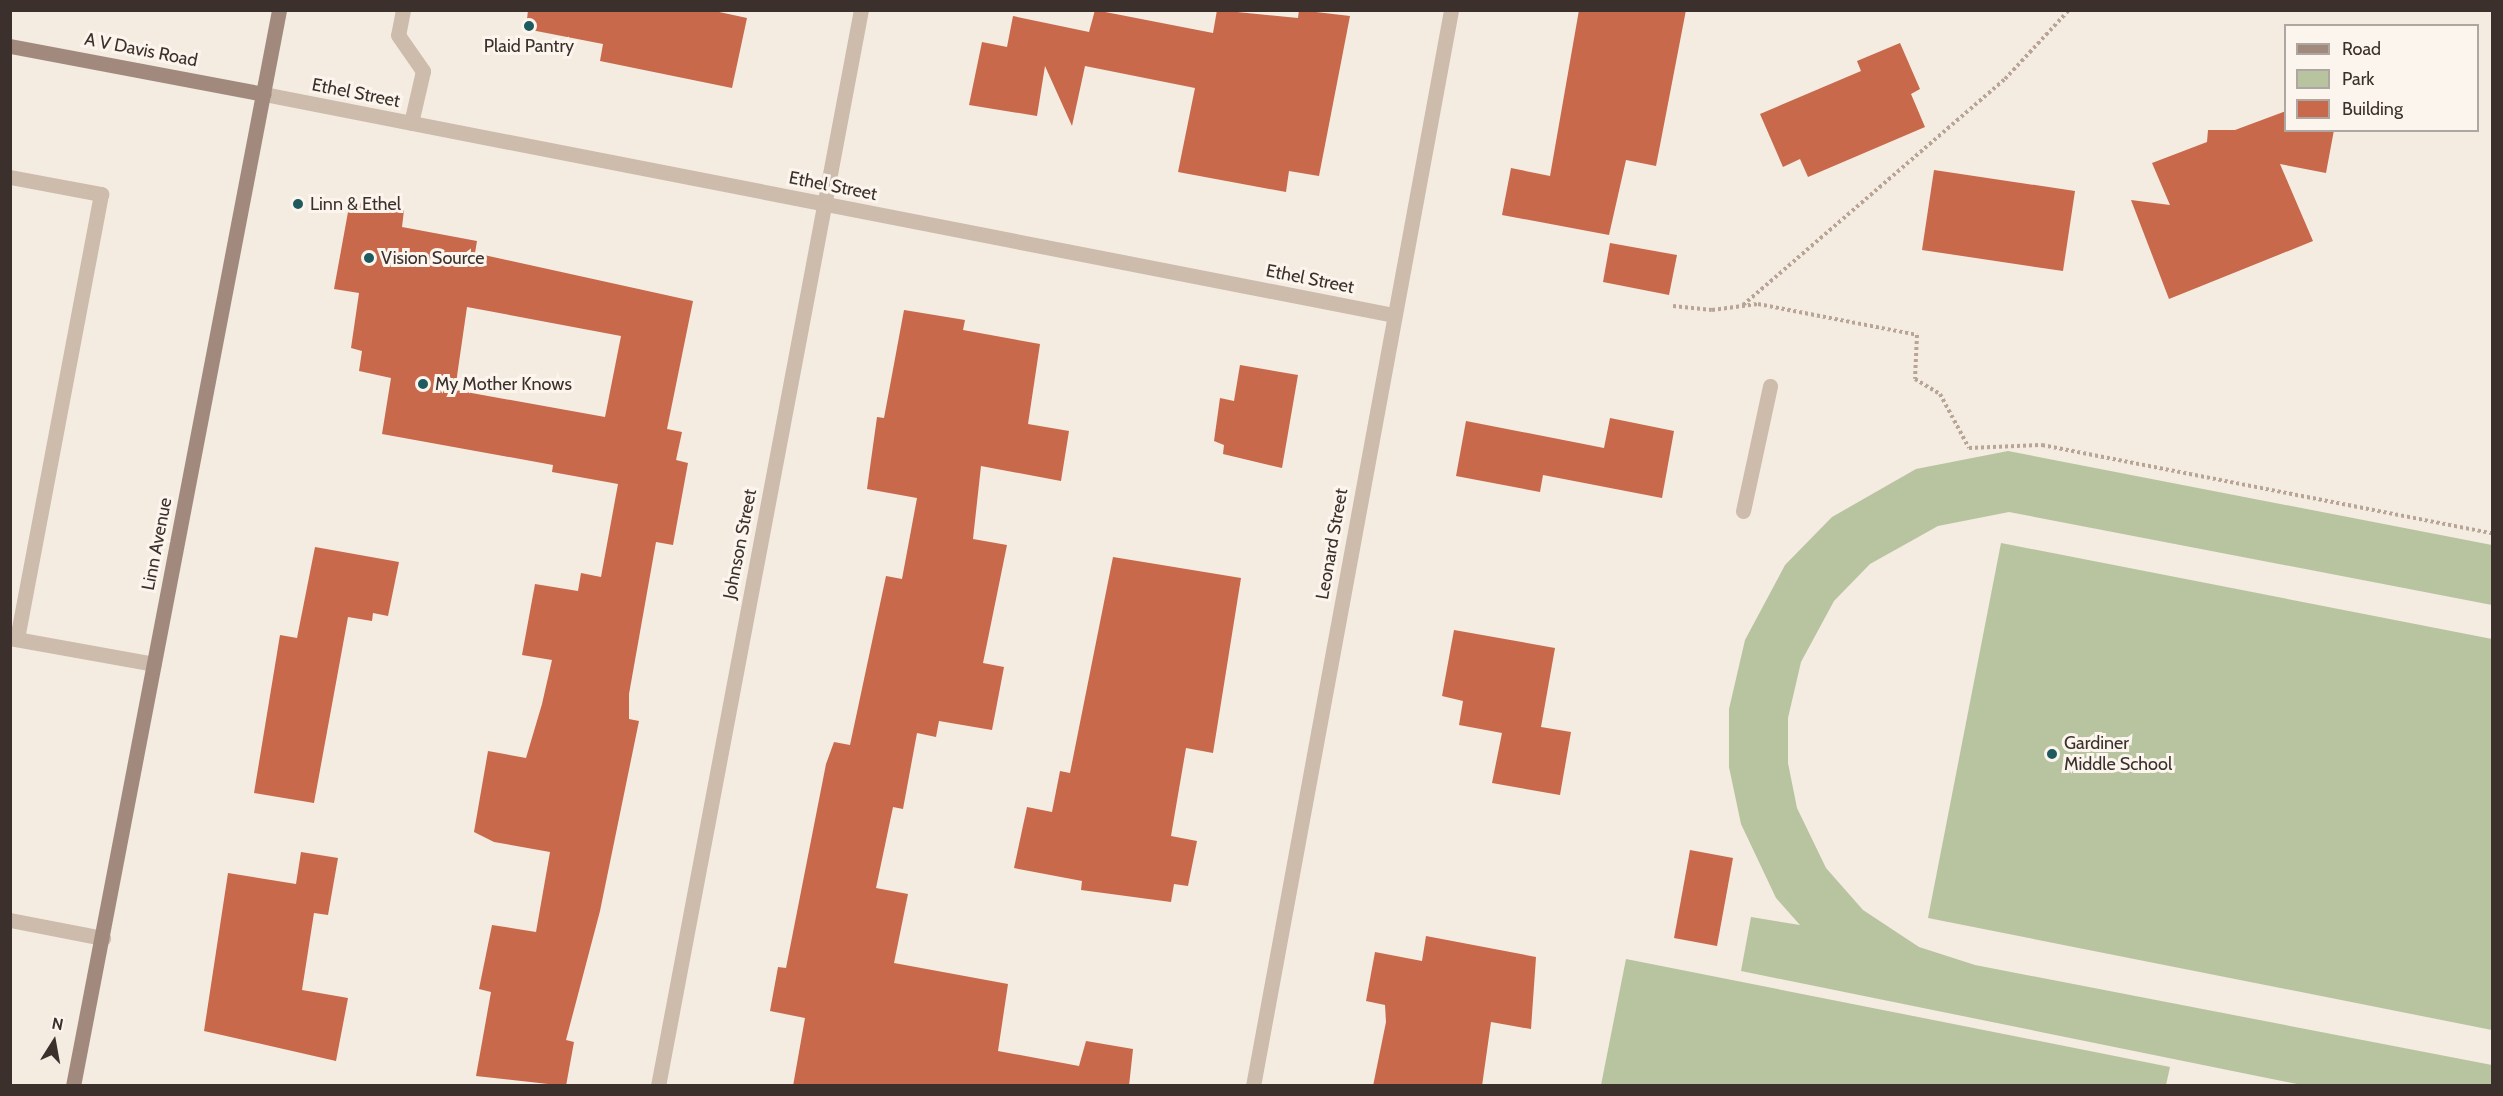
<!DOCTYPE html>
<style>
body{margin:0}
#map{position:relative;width:2503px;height:1096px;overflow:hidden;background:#f4ebe1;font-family:Cabin,sans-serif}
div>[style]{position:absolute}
.green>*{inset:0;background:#b8c4a0}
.building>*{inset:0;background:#c8694b}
.path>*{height:4px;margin-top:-2px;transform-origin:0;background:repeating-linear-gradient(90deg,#b9a596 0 3px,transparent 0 6px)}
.lane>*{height:15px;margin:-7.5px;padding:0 7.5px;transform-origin:7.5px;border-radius:7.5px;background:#cdbbac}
.street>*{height:15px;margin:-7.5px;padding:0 7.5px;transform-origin:7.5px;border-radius:7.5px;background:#cdbbac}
.secondary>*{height:15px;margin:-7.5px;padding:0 7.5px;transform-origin:7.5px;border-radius:7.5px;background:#a18a7d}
.dots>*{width:16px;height:16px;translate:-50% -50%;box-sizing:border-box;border:3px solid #fbf5ee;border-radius:50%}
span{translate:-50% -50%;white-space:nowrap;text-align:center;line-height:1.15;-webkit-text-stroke:6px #fbf5ee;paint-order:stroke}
.poi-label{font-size:18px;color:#3b302b}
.left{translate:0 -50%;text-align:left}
.street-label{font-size:18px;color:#3b302b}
.frame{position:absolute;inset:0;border:12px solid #3b302b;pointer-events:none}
.legend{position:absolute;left:2284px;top:24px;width:195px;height:108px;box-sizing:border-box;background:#fbf5ee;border:2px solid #aea6a0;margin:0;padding:8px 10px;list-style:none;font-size:18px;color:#3b302b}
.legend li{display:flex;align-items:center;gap:12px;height:30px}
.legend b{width:30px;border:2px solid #aea6a0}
.north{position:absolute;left:24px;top:1012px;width:60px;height:60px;-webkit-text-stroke:4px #fbf5ee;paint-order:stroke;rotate:11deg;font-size:16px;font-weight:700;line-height:24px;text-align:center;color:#3b302b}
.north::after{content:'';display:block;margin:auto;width:21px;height:27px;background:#3b302b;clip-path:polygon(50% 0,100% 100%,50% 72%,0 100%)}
</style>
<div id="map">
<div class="green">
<i style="clip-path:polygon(2008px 451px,2492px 545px,2492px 605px,2009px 512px,1938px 526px,1870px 564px,1834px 601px,1801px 662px,1788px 718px,1788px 763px,1797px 808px,1826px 868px,1863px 910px,1919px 947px,1975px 965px,2492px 1065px,2492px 1085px,2302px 1085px,1741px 971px,1751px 917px,1800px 925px,1776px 898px,1741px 824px,1729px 767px,1729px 709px,1745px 640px,1785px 565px,1832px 517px,1916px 469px)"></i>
<i style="clip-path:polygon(2001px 543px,2492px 639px,2492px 1030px,1928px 918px)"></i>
<i style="clip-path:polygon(1626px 959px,2170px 1067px,2166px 1085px,1601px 1085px)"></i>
</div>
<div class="building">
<i style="clip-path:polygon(528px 10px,710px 10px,747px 18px,732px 88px,600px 61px,603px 44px,526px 29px)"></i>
<i style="clip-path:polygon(1095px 10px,1213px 33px,1217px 10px,1298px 18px,1299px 10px,1350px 16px,1319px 176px,1289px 171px,1286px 192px,1178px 172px,1195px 88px,1085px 66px,1072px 126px,1045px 66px,1037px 116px,969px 105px,982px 42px,1007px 47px,1013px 16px,1089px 32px)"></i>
<i style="clip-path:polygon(1579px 10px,1686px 10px,1656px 166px,1626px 160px,1609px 235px,1502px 215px,1511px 168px,1550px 176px)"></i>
<i style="clip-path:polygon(1900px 43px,1920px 89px,1911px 94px,1925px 127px,1808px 177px,1800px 159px,1783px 167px,1760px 114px,1861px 71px,1857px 61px)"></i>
<i style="clip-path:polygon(2286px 111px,2286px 130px,2334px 130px,2326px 173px,2280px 164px,2313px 241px,2169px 299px,2131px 200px,2170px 205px,2152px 163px,2207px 142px,2208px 130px,2235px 130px)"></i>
<i style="clip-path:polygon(1934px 170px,2075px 191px,2063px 271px,1922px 250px)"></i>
<i style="clip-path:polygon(evenodd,350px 201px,404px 210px,402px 227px,477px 241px,475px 253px,693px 301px,667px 429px,682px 432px,676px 460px,688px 463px,673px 545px,656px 542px,629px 694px,629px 719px,639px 721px,600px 911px,566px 1040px,574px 1042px,566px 1086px,476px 1076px,491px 992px,479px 989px,492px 925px,536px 932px,550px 852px,494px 842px,474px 832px,488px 751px,526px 758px,542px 704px,552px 660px,522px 655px,535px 584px,578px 591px,581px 573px,601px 577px,618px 484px,552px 472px,553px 465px,382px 434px,391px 378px,359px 371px,362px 351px,351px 348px,359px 293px,334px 289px,350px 201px,467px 307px,621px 336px,605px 417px,455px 390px,467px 307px)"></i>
<i style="clip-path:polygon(1610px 243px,1677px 255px,1669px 295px,1603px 282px)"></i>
<i style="clip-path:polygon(904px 310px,965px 320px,963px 330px,1040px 344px,1028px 424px,1069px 431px,1061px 481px,981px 466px,973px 539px,1007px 545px,983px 663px,1004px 667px,992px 730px,939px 721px,936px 737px,917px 733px,903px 809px,893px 807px,876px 888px,908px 894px,894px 963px,1008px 984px,998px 1051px,1079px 1066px,1086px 1041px,1133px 1049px,1129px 1086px,793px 1086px,805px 1018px,770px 1011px,778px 967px,786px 968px,826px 764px,834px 742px,850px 745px,886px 576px,902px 579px,917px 498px,867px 489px,877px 417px,884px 418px)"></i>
<i style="clip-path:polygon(1240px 365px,1298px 375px,1282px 468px,1223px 454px,1224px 445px,1214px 441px,1220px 398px,1234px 401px)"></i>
<i style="clip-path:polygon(1610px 418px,1674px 431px,1662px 498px,1543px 475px,1540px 492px,1456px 476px,1466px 421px,1604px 448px)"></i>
<i style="clip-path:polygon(315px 547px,399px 562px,388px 616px,373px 613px,372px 621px,348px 617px,314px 803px,254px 793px,280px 635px,297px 638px)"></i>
<i style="clip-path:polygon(1113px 557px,1241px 578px,1213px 753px,1186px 748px,1171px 836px,1197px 841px,1188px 886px,1174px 884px,1171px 902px,1081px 890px,1082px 881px,1014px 868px,1027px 807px,1052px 812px,1060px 771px,1070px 773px)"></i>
<i style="clip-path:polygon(1454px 630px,1555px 648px,1541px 727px,1571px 732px,1560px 795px,1492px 783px,1502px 733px,1459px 725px,1463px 701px,1442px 696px)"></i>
<i style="clip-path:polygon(1690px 850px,1733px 858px,1717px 946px,1674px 938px)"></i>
<i style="clip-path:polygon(301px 852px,338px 858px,328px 915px,314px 913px,302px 990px,348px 998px,336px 1061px,204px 1031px,228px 873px,296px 884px)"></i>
<i style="clip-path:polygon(1426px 936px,1536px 957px,1531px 1029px,1491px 1022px,1482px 1086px,1373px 1086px,1386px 1022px,1385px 1005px,1366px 1001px,1375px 952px,1422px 961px)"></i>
</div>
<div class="path">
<i style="left:1743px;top:305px;width:346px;rotate:-40.8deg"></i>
<i style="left:2005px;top:79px;width:94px;rotate:-47.2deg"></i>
<i style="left:1673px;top:306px;width:39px;rotate:6deg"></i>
<i style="left:1712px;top:310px;width:46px;rotate:-7.4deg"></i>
<i style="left:1758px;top:304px;width:162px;rotate:11deg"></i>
<i style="left:1917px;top:335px;width:44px;rotate:92.6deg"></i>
<i style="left:1915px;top:379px;width:29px;rotate:31deg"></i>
<i style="left:1940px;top:394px;width:61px;rotate:61.8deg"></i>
<i style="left:1969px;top:448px;width:73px;rotate:-2.4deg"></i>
<i style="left:2042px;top:445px;width:459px;rotate:11.1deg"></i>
</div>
<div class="lane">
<i style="left:403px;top:10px;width:25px;rotate:101deg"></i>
<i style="left:398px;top:35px;width:44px;rotate:55.2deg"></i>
<i style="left:423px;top:71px;width:53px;rotate:103deg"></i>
<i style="left:10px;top:177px;width:93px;rotate:10.6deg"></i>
<i style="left:101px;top:194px;width:453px;rotate:100.7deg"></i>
<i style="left:1743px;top:511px;width:128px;rotate:-77.8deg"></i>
<i style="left:10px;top:638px;width:146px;rotate:10.2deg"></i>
<i style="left:10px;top:920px;width:95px;rotate:11deg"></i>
</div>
<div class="street">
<i style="left:264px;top:94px;width:1151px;rotate:11.07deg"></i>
<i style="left:658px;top:1086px;width:1095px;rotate:-79.32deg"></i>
<i style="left:1253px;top:1086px;width:1094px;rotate:-79.57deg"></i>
</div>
<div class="secondary">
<i style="left:10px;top:46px;width:258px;rotate:10.7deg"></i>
<i style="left:73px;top:1086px;width:1096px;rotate:-79.16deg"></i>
</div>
<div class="dots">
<i style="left:529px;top:26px;background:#1f5a5e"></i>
<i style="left:298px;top:204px;background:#1f5a5e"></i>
<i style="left:369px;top:258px;background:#1f5a5e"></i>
<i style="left:423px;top:384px;background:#1f5a5e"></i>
<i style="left:2052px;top:754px;background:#1f5a5e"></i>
</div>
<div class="poi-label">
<span style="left:529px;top:46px">Plaid Pantry</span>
<span class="left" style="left:310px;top:204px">Linn &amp; Ethel</span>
<span class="left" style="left:381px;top:258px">Vision Source</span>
<span class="left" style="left:435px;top:384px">My Mother Knows</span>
<span class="left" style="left:2064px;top:754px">Gardiner<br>Middle School</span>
</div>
<div class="street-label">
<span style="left:141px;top:50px;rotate:11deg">A V Davis Road</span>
<span style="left:356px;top:93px;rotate:11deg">Ethel Street</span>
<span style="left:833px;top:186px;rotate:11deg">Ethel Street</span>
<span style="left:1310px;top:279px;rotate:11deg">Ethel Street</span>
<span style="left:157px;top:544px;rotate:-79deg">Linn Avenue</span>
<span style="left:740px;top:544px;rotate:-79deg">Johnson Street</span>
<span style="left:1332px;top:544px;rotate:-80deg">Leonard Street</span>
</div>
<div class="frame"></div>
<ul class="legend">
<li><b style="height:8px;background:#a18a7d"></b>Road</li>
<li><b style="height:16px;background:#b8c4a0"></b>Park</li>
<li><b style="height:16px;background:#c8694b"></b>Building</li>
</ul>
<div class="north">N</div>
</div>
